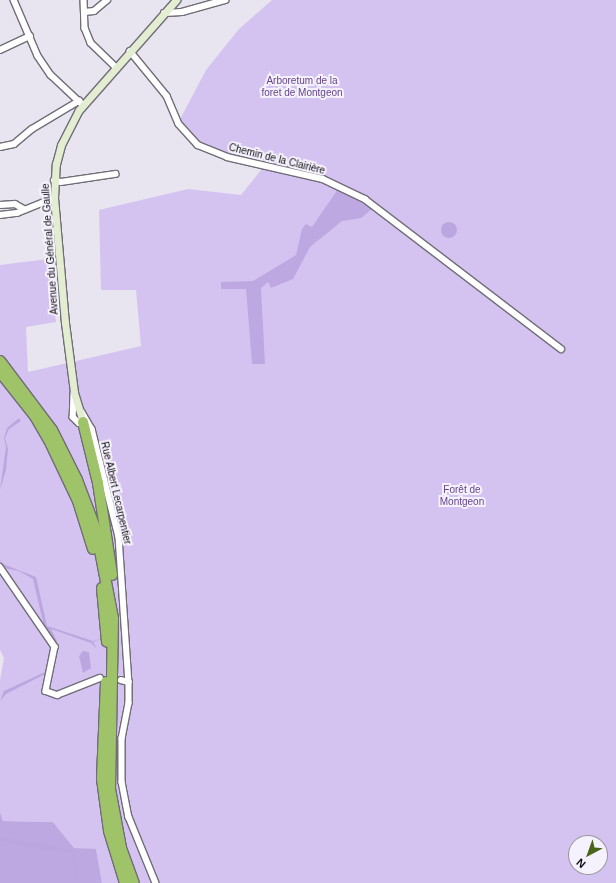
<!DOCTYPE html>
<meta charset="utf-8">
<style>
body{margin:0}
#map{position:relative;width:616px;height:883px;overflow:hidden;background:#e9e5f0;font-family:Helvetica,sans-serif}
div>[style]{position:absolute}
.green>*{inset:0;background:#d4c3f0}
.forest>*{inset:0;background:#bea8e1}
.water>*{inset:0;background:#bca6df}
.round{border-radius:50%}
.roads{filter:drop-shadow(1px 0 #706d76) drop-shadow(-1px 0 #706d76) drop-shadow(0 1px #706d76) drop-shadow(0 -1px #706d76)}
.street>*{height:5.5px;margin:-2.75px;padding:0 2.75px;transform-origin:2.75px;border-radius:2.75px;background:#fff}
.secondary>*{height:7px;margin:-3.5px;padding:0 3.5px;transform-origin:3.5px;border-radius:3.5px;background:#e2edd2}
.highway>*{height:10px;margin:-5px;padding:0 5px;transform-origin:5px;border-radius:5px;background:#9fc369}
span{translate:-50% -50%;white-space:nowrap;text-align:center;line-height:1.15;-webkit-text-stroke:4px #f6f2fd;paint-order:stroke}
.park-label{font-size:10px;color:#64458b}
.street-label{font-size:10px;color:#0d0c0f}
.north{position:absolute;left:568px;top:835px;width:40px;height:40px;box-sizing:border-box;background:#f6f2fd;border:1px solid #99969e;border-radius:50%;rotate:221deg;font-size:11px;font-weight:700;line-height:16px;text-align:center;color:#0d0c0f}
.north::after{content:'';display:block;margin:auto;width:14px;height:18px;background:#496517;clip-path:polygon(50% 0,100% 100%,50% 72%,0 100%)}
</style>
<div id="map">
<div class="green">
<i style="clip-path:polygon(evenodd,272px 0,616px 0,616px 883px,102px 883px,96px 850px,74px 848px,53px 822px,3px 821px,0 812px,0 680px,4px 658px,0 650px,0 265px,48px 259px,56px 322px,26px 327px,28px 372px,141px 346px,136px 290px,101px 290px,99px 210px,188px 189px,241px 195px,261px 170px,258px 166px,221px 158px,200px 149px,177px 125px,206px 70px,239px 29px,272px 0,576px 843px,600px 843px,600px 867px,576px 867px,576px 843px)"></i>
</div>
<div class="forest">
<i style="clip-path:polygon(338px 189px,372px 209px,361px 218px,342px 221px,310px 247px,293px 279px,271px 288px,268px 282px,261px 288px,265px 364px,252px 364px,246px 289px,221px 289px,221px 282px,253px 281px,296px 255px,302px 229px,306px 224px,312px 227px)"></i>
<i style="clip-path:polygon(0 812px,3px 821px,53px 822px,74px 848px,96px 849px,102px 883px,0 883px)"></i>
</div>
<div class="water">
<i class="round" style="left:441px;top:222px;width:16px;height:16px"></i>
<i style="clip-path:polygon(19px 418px,21px 421px,9px 429px,5px 438px,8px 449px,6px 470px,0 490px,6px 447px,4px 438px,7px 428px)"></i>
<i style="clip-path:polygon(0 560px,3px 564px,36px 577px,47px 626px,93px 641px,103px 638px,93px 642px,97px 649px,91px 643px,51px 629px,57px 641px,55px 646px,44px 626px,33px 579px,19px 571px,3px 568px)"></i>
<i style="clip-path:polygon(52px 645px,54px 648px,47px 673px,6px 694px,0 701px,4px 691px,45px 672px)"></i>
<i style="clip-path:polygon(83px 651px,89px 652px,91px 668px,83px 673px,79px 656px)"></i>
<i style="clip-path:polygon(0 837px,72px 850px,78px 868px,78px 883px,71px 852px,26px 847px,0 840px)"></i>
</div>
<div class="roads">
<div class="street">
<i style="left:14px;top:0;width:61px;rotate:66.8deg"></i>
<i style="left:38px;top:56px;width:23px;rotate:56deg"></i>
<i style="left:51px;top:75px;width:44px;rotate:43.2deg"></i>
<i style="left:84px;top:0;width:28px;rotate:88deg"></i>
<i style="left:85px;top:28px;width:16px;rotate:68deg"></i>
<i style="left:91px;top:43px;width:35px;rotate:44deg"></i>
<i style="left:84px;top:12px;width:10px;rotate:-6deg"></i>
<i style="left:94px;top:11px;width:17px;rotate:-40deg"></i>
<i style="left:164px;top:13px;width:18px;rotate:-3deg"></i>
<i style="left:182px;top:12px;width:45px;rotate:-15.6deg"></i>
<i style="left:0;top:50px;width:33px;rotate:-25deg"></i>
<i style="left:130px;top:51px;width:58px;rotate:50.6deg"></i>
<i style="left:167px;top:96px;width:30px;rotate:67deg"></i>
<i style="left:179px;top:124px;width:28px;rotate:48deg"></i>
<i style="left:198px;top:145px;width:31px;rotate:22deg"></i>
<i style="left:227px;top:157px;width:98px;rotate:12.9deg"></i>
<i style="left:323px;top:179px;width:47px;rotate:25.5deg"></i>
<i style="left:365px;top:199px;width:247px;rotate:37.4deg"></i>
<i style="left:0;top:147px;width:14px;rotate:-12deg"></i>
<i style="left:14px;top:144px;width:23px;rotate:-40deg"></i>
<i style="left:32px;top:129px;width:55px;rotate:-30.8deg"></i>
<i style="left:54px;top:180px;width:7px;rotate:16deg"></i>
<i style="left:61px;top:182px;width:55px;rotate:-8.4deg"></i>
<i style="left:0;top:205px;width:15px;rotate:-4deg"></i>
<i style="left:15px;top:204px;width:10px;rotate:29deg"></i>
<i style="left:0;top:215px;width:17px;rotate:-7deg"></i>
<i style="left:17px;top:213px;width:40px;rotate:-22deg"></i>
<i style="left:74px;top:394px;width:23px;rotate:92deg"></i>
<i style="left:73px;top:417px;width:8px;rotate:45deg"></i>
<i style="left:79px;top:423px;width:6px;rotate:-9deg"></i>
<i style="left:82px;top:412px;width:20px;rotate:60deg"></i>
<i style="left:92px;top:429px;width:111px;rotate:76deg"></i>
<i style="left:119px;top:537px;width:145px;rotate:86.1deg"></i>
<i style="left:129px;top:682px;width:21px;rotate:90deg"></i>
<i style="left:129px;top:703px;width:36px;rotate:101deg"></i>
<i style="left:122px;top:738px;width:44px;rotate:90deg"></i>
<i style="left:122px;top:782px;width:36px;rotate:79deg"></i>
<i style="left:129px;top:817px;width:71px;rotate:67.8deg"></i>
<i style="left:0;top:567px;width:97px;rotate:55.5deg"></i>
<i style="left:55px;top:647px;width:45px;rotate:101.6deg"></i>
<i style="left:46px;top:691px;width:12px;rotate:20deg"></i>
<i style="left:57px;top:695px;width:46px;rotate:-21.6deg"></i>
<i style="left:121px;top:680px;width:8px;rotate:14deg"></i>
</div>
<div class="secondary">
<i style="left:83px;top:422px;width:31px;rotate:-107deg"></i>
<i style="left:74px;top:392px;width:70px;rotate:-97.4deg"></i>
<i style="left:65px;top:323px;width:125px;rotate:-95deg"></i>
<i style="left:54px;top:198px;width:34px;rotate:-87deg"></i>
<i style="left:56px;top:164px;width:20px;rotate:-75deg"></i>
<i style="left:61px;top:145px;width:39px;rotate:-63deg"></i>
<i style="left:79px;top:110px;width:147px;rotate:-48.6deg"></i>
</div>
<div class="highway">
<i style="left:0;top:361px;width:86px;rotate:53deg"></i>
<i style="left:52px;top:430px;width:56px;rotate:63.4deg"></i>
<i style="left:77px;top:480px;width:53px;rotate:69.2deg"></i>
<i style="left:96px;top:530px;width:90px;rotate:79.1deg"></i>
<i style="left:113px;top:618px;width:171px;rotate:91deg"></i>
<i style="left:110px;top:789px;width:60px;rotate:79.4deg"></i>
<i style="left:121px;top:848px;width:37px;rotate:70deg"></i>
<i style="left:0;top:372px;width:56px;rotate:51.5deg"></i>
<i style="left:35px;top:416px;width:32px;rotate:60deg"></i>
<i style="left:51px;top:444px;width:63px;rotate:64.7deg"></i>
<i style="left:78px;top:501px;width:50px;rotate:72.6deg"></i>
<i style="left:83px;top:422px;width:63px;rotate:76.2deg"></i>
<i style="left:98px;top:483px;width:93px;rotate:81.3deg"></i>
<i style="left:102px;top:588px;width:54px;rotate:84.7deg"></i>
<i style="left:106px;top:682px;width:97px;rotate:92.4deg"></i>
<i style="left:102px;top:779px;width:52px;rotate:82.3deg"></i>
<i style="left:109px;top:831px;width:54px;rotate:72.9deg"></i>
</div>
</div>
<div class="park-label">
<span style="left:302px;top:86px">Arboretum de la<br>foret de Montgeon</span>
<span style="left:462px;top:495px">Forêt de<br>Montgeon</span>
</div>
<div class="street-label">
<span style="left:277px;top:159px;rotate:14deg">Chemin de la Clairière</span>
<span style="left:50px;top:249px;rotate:-94deg">Avenue du Général de Gaulle</span>
<span style="left:116px;top:493px;rotate:77deg">Rue Albert Lecarpentier</span>
</div>
<div class="north">N</div>
</div>
